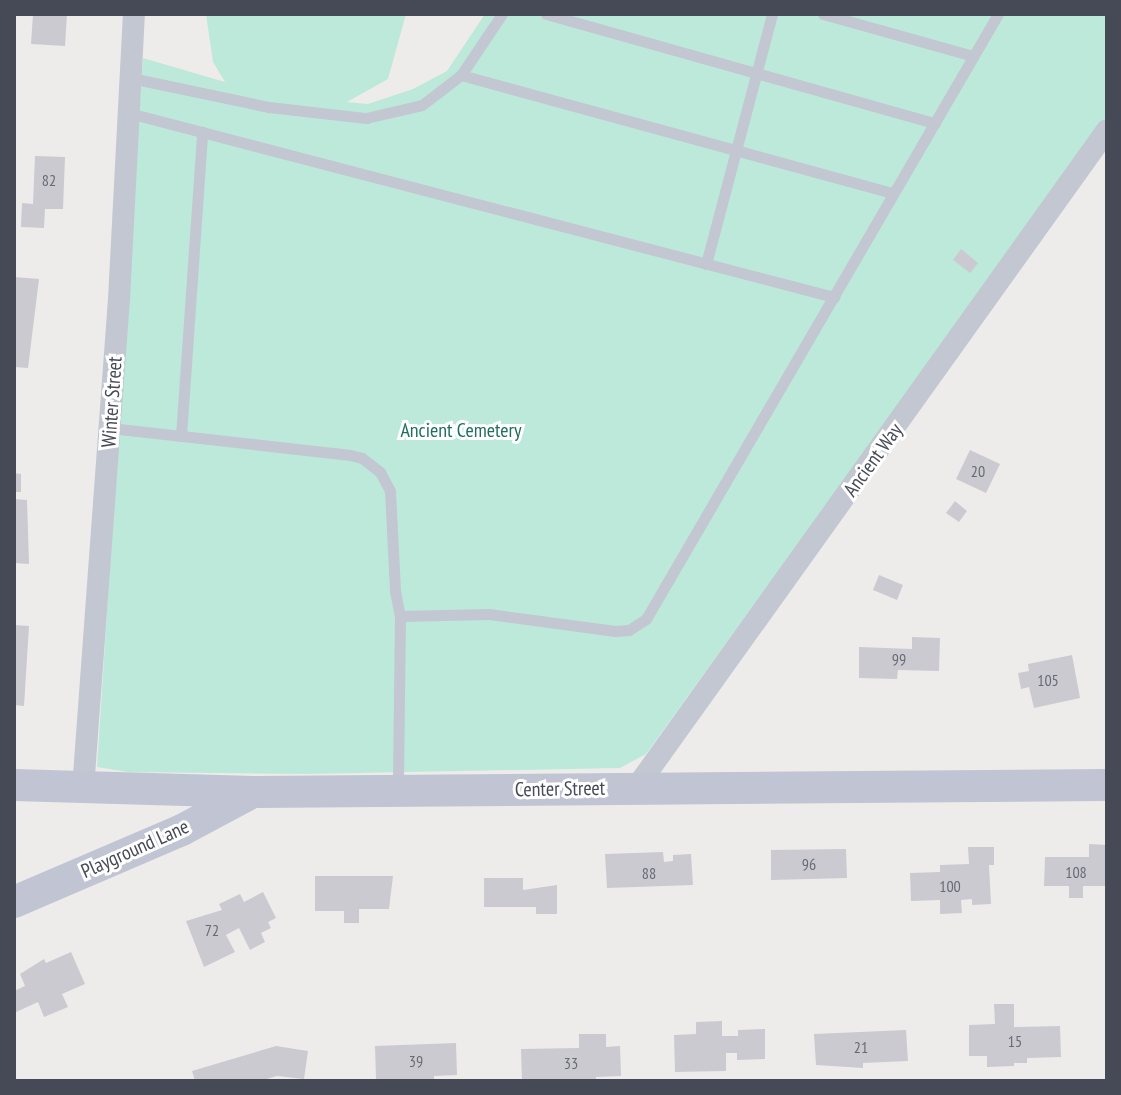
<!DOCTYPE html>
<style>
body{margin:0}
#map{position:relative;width:1121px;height:1095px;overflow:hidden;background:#eeeceb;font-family:"PT Sans Narrow",sans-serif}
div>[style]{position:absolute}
.green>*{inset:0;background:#bde9da}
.building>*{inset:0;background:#cacad0}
.lane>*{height:11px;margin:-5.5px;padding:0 5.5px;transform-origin:5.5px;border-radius:5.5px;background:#c3c7d2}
.street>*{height:22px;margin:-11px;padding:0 11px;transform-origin:11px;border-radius:11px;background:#c3c7d2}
.secondary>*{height:32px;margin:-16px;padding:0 16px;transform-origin:16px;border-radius:16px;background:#c0c4d3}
span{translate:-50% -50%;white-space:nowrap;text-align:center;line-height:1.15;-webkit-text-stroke:6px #fff;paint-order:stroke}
.number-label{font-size:16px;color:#676a75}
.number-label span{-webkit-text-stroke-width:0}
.street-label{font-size:20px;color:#464a57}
.park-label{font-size:20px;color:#1f6f5d}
.frame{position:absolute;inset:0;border:16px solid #464a57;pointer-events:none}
</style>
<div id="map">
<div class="green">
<i style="clip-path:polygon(206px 14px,406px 14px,388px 79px,347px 102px,368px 104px,413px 89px,447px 71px,485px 14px,1107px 14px,1107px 116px,646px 754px,620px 768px,308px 774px,127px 772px,97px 767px,143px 58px,225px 82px,213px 62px)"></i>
</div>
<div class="building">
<i style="clip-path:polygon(33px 14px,67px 14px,65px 46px,31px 44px)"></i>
<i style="clip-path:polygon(35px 156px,65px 157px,63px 209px,45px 209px,44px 228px,21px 227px,22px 203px,33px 204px)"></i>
<i style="clip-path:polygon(961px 249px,978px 263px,970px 273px,953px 260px)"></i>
<i style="clip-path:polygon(14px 277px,39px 279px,28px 368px,14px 367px)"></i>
<i style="clip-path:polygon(970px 450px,1000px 464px,986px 493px,956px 479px)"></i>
<i style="clip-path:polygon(14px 473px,21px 474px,21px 492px,14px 492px)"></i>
<i style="clip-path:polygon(14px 499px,27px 500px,29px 564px,14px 563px)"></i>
<i style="clip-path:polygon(955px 501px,967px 511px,959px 522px,946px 513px)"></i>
<i style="clip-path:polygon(879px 575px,903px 585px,897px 600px,873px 590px)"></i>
<i style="clip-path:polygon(14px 625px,29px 626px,24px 706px,14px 705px)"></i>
<i style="clip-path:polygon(912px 637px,940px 638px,939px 671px,898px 670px,897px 679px,859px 678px,859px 647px,912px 649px)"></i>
<i style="clip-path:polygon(1072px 655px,1080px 698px,1034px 708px,1029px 687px,1021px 689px,1018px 673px,1029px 671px,1028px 664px)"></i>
<i style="clip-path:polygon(1089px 844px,1107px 845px,1107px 886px,1083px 886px,1083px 898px,1069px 898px,1069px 886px,1044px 886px,1045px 857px,1089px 857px)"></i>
<i style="clip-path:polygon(968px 847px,994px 847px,994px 865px,989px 865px,991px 904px,972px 905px,972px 899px,961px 900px,962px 913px,940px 914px,940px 900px,911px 901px,910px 873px,940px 872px,940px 865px,969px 864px)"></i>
<i style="clip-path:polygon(846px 849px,847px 878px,771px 880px,771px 850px)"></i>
<i style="clip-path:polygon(663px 852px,664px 862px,673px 861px,673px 855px,691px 854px,693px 885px,607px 888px,605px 854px)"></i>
<i style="clip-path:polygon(315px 876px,393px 876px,389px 909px,359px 909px,359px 923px,344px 923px,344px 911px,315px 911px)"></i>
<i style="clip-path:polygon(484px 878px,523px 878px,523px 890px,557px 885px,557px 914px,536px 914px,536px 907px,484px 907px)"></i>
<i style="clip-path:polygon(263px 892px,276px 918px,268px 922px,271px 928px,261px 933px,265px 942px,250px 950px,239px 928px,226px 935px,235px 952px,204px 967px,186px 921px,222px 910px,219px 904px,240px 894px,244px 902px)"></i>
<i style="clip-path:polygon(71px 952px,85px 984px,62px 994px,68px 1007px,44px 1017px,38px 1002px,14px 1013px,14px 991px,25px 986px,20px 974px,44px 959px,46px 963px)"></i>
<i style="clip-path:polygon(994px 1004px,1014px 1004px,1014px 1027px,1060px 1026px,1061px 1057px,1027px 1058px,1027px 1063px,1014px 1063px,1014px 1066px,987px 1067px,987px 1056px,969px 1056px,969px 1025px,995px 1024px)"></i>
<i style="clip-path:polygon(722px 1021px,722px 1036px,738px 1036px,738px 1030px,765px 1029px,765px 1059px,737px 1060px,737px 1053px,726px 1053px,726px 1071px,675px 1072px,674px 1035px,696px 1034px,696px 1022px)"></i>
<i style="clip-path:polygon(906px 1030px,908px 1061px,863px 1063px,863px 1068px,816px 1065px,814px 1034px)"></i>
<i style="clip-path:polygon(579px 1034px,606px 1034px,606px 1047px,620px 1046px,621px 1076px,596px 1077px,596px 1081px,522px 1081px,521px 1049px,579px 1048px)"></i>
<i style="clip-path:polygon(456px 1043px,457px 1075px,434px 1076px,434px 1081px,376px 1079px,375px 1046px)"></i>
<i style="clip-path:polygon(276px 1046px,308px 1051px,304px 1079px,277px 1076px,260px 1081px,195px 1081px,192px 1071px)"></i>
</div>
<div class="lane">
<i style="left:502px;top:14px;width:73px;rotate:123.9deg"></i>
<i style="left:461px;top:75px;width:448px;rotate:15.3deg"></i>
<i style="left:546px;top:14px;width:404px;rotate:15.7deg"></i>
<i style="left:823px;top:14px;width:156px;rotate:15.6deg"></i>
<i style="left:131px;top:78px;width:141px;rotate:11.9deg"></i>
<i style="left:269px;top:107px;width:98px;rotate:6.5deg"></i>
<i style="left:366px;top:118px;width:57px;rotate:-13.1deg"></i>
<i style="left:422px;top:105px;width:49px;rotate:-37.6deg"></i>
<i style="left:129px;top:113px;width:729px;rotate:14.63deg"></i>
<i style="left:706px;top:264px;width:259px;rotate:-75.2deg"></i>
<i style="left:110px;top:428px;width:242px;rotate:6.4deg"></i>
<i style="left:350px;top:455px;width:12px;rotate:14deg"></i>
<i style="left:362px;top:458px;width:23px;rotate:38deg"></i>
<i style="left:380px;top:472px;width:21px;rotate:62deg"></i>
<i style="left:390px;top:491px;width:100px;rotate:87.1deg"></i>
<i style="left:395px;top:591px;width:25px;rotate:79deg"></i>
<i style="left:400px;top:616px;width:172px;rotate:90.7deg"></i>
<i style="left:181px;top:436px;width:305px;rotate:-86deg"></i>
<i style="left:400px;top:616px;width:89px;rotate:-1.3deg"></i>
<i style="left:489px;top:614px;width:127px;rotate:7.7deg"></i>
<i style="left:615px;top:631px;width:14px;rotate:-4deg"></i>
<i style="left:629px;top:630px;width:20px;rotate:-33deg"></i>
<i style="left:646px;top:619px;width:700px;rotate:-59.81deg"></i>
</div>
<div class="street">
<i style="left:636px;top:788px;width:809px;rotate:-54.4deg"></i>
<i style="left:83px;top:789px;width:491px;rotate:-85.8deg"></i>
<i style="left:119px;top:299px;width:285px;rotate:-87deg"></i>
</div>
<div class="secondary">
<i style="left:14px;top:785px;width:239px;rotate:1.7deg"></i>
<i style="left:253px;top:792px;width:854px;rotate:-0.47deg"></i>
<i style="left:14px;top:902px;width:183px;rotate:-23.2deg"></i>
<i style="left:182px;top:830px;width:78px;rotate:-28.2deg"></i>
</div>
<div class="number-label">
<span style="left:49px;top:180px">82</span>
<span style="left:978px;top:471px">20</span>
<span style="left:899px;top:659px">99</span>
<span style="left:1048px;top:680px">105</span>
<span style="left:809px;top:864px">96</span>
<span style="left:1076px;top:872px">108</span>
<span style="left:649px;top:873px">88</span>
<span style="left:950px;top:886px">100</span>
<span style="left:212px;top:930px">72</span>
<span style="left:1015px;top:1041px">15</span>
<span style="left:861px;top:1047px">21</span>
<span style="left:416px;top:1061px">39</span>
<span style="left:571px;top:1063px">33</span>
</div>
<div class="street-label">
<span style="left:112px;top:402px;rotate:-86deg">Winter Street</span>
<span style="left:873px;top:460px;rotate:-54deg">Ancient Way</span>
<span style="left:560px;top:789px;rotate:-1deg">Center Street</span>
<span style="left:135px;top:849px;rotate:-24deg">Playground Lane</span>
</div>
<div class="park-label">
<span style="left:461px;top:430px">Ancient Cemetery</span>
</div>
<div class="frame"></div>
</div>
